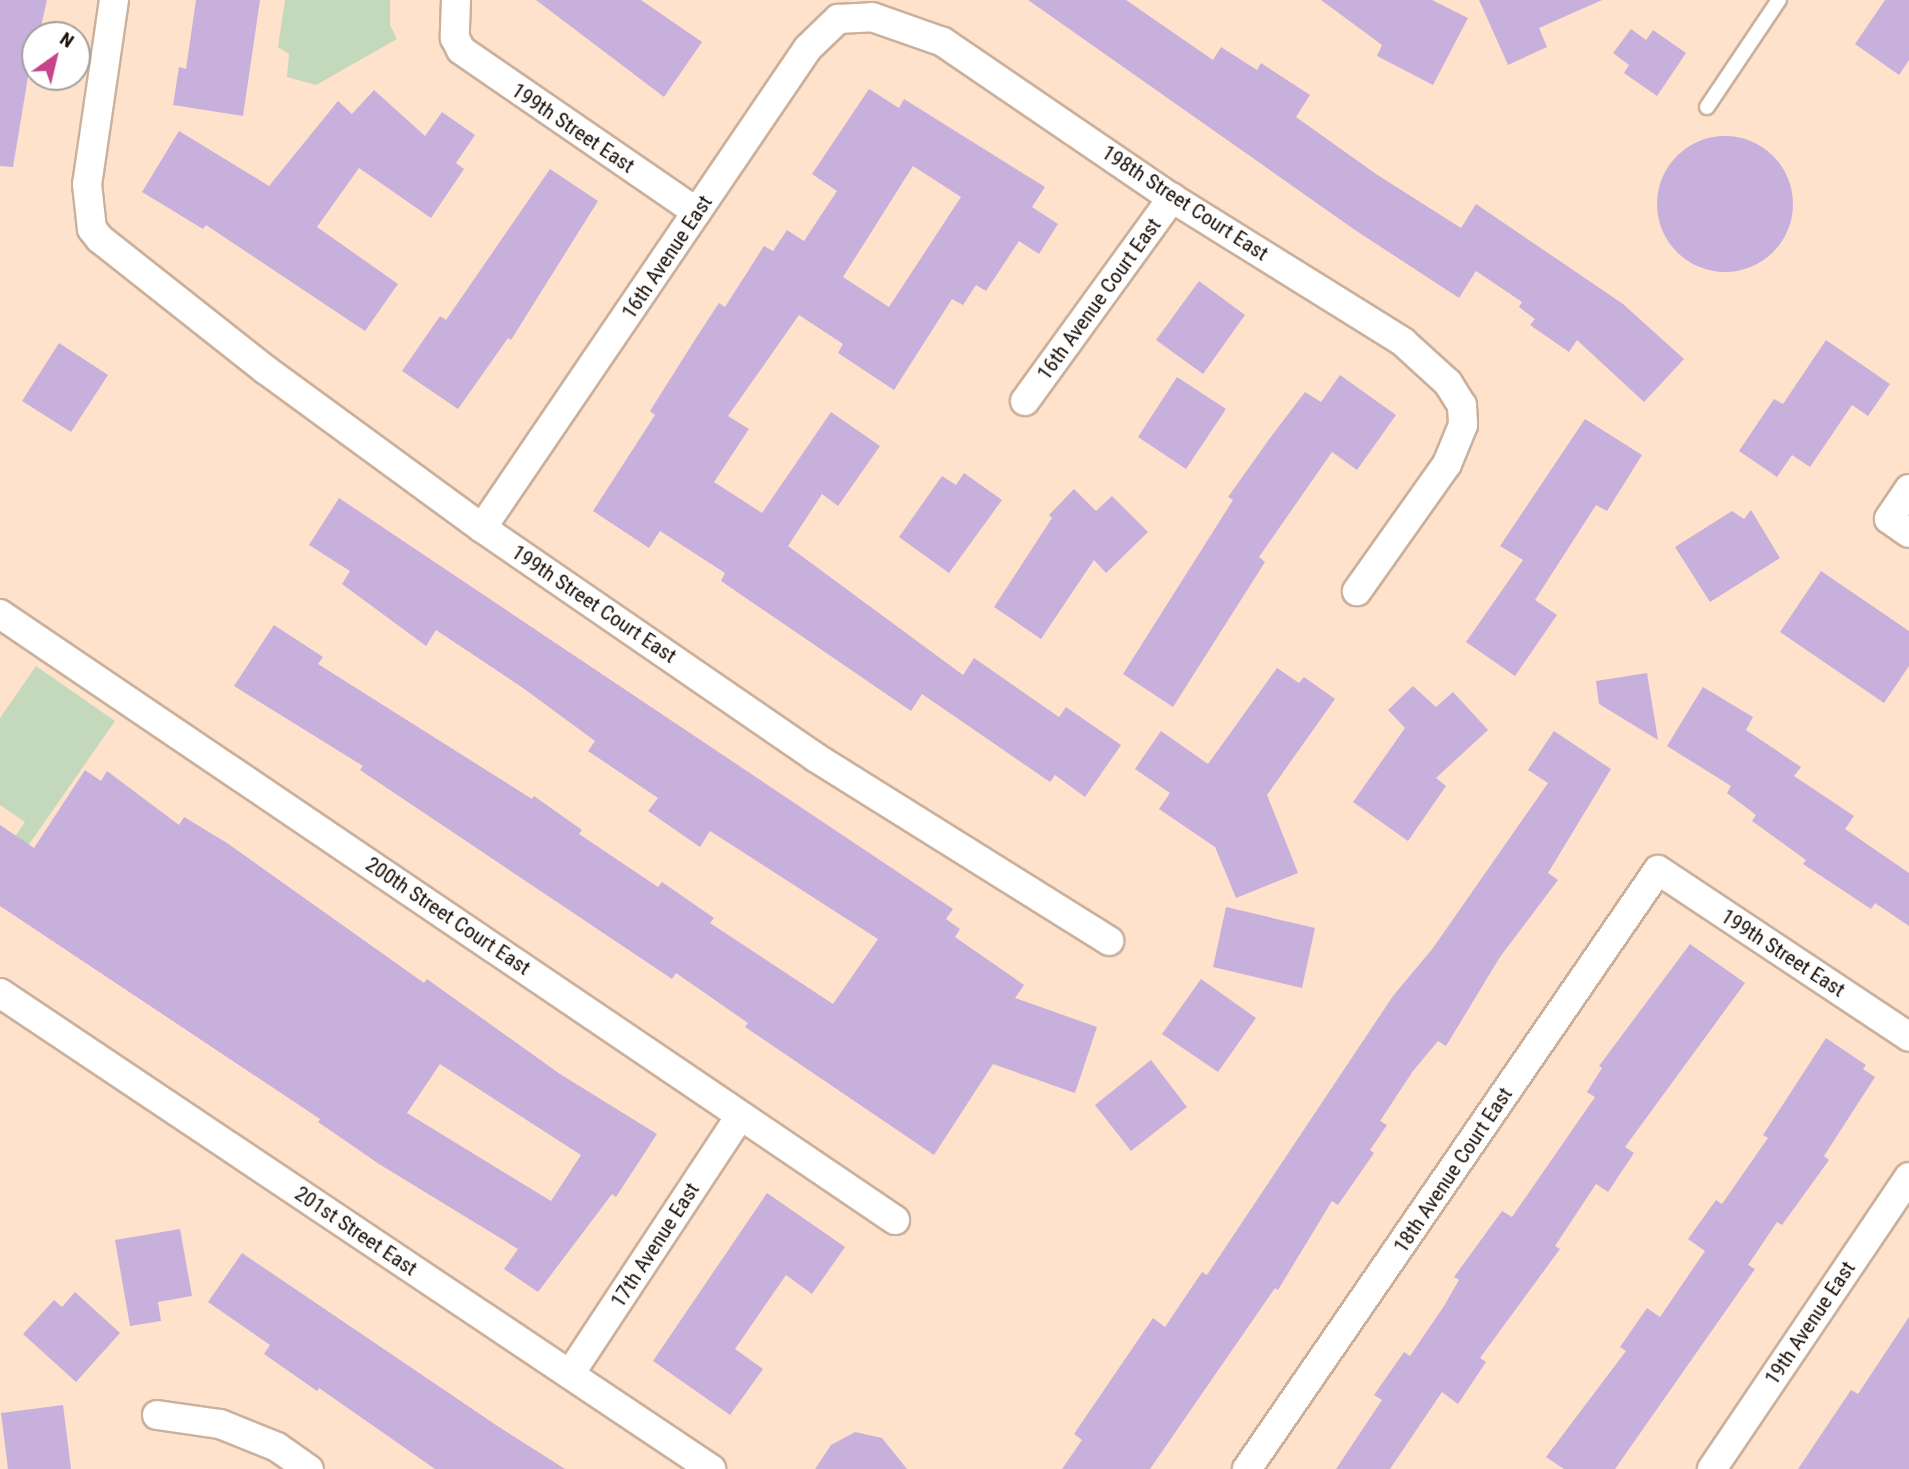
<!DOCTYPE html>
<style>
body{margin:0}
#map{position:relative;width:1909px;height:1469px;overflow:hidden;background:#fee2cc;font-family:"Roboto Condensed",sans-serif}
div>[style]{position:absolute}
.green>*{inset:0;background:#c4d8bc}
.building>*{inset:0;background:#c8b0dc}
.round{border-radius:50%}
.roads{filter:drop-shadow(2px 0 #cbb09b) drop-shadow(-2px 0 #cbb09b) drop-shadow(0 2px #cbb09b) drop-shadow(0 -2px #cbb09b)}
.service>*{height:14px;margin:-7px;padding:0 7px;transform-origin:7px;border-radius:7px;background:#fff}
.minor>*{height:28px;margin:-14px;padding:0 14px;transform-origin:14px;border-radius:14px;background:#fff}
span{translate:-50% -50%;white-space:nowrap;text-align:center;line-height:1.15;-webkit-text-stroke:6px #fff;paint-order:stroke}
.street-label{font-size:21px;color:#180e07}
.north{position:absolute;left:21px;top:21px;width:70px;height:70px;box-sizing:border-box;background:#fff;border:2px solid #a39f9c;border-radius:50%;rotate:34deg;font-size:19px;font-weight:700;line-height:28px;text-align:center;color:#180e07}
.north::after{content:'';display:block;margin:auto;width:24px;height:32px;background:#c6448c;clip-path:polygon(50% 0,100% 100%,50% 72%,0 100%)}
</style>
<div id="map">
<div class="green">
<i style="clip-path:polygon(285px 0,390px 0,390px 25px,397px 39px,316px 85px,287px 77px,289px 54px,278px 47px)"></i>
<i style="clip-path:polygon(36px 666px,115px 721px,0 886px,0 858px,25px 822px,0 805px,0 718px)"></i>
</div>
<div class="building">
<i style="clip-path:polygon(0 0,47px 0,39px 35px,35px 35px,13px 167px,0 166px)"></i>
<i style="clip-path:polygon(196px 0,260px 0,243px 116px,173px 105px,179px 67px,186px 69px)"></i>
<i style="clip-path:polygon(536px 0,641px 0,702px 42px,664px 97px)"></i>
<i style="clip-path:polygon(1028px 0,1126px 0,1213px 60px,1221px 47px,1257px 70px,1261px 63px,1310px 95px,1296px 117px,1376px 174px,1461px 228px,1476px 204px,1623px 304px,1684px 359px,1644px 402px,1577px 340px,1569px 352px,1530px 325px,1535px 319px,1519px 307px,1522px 302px,1476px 271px,1459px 298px,1355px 230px)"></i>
<i style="clip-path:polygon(1321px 0,1432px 0,1468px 18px,1433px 85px,1377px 56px,1382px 45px)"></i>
<i style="clip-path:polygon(1479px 0,1602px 0,1539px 28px,1547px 47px,1508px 65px)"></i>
<i style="clip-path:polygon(1885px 0,1909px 0,1909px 60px,1899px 75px,1855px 44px)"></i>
<i style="clip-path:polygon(1631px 29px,1646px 40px,1653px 30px,1686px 53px,1657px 96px,1624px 73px,1629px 65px,1613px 53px)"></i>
<i style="clip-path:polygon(evenodd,869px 89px,899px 108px,904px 99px,1045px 187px,1032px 207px,1058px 224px,1039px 254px,1019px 241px,986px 291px,976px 285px,963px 305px,952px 299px,894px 390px,838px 353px,843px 344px,799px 315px,728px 416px,749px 429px,714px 482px,762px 513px,831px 412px,880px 446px,838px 506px,822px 494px,788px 546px,963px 675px,974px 658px,1059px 717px,1066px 707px,1121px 745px,1085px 797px,1055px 775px,1050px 782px,922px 694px,911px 711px,721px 581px,725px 573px,660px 531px,649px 548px,593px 511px,655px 415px,650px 411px,696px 338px,719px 303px,725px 307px,764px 246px,773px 251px,787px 230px,804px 241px,837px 191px,812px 174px,869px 89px,913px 166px,961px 197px,889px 307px,843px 277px,913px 166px)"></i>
<i style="clip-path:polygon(374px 90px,425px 136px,442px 112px,475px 135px,456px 163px,464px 169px,431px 218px,359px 168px,317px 227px,398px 284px,365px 331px,206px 225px,203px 229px,142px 192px,179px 131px,269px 186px,338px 101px,352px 114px)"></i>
<i class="round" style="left:1657px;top:136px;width:136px;height:136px"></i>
<i style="clip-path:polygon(550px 169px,598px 201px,511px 340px,508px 338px,458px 409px,402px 371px,440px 316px,446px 320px)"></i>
<i style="clip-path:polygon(1199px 281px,1245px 315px,1203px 374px,1156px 340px)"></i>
<i style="clip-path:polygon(1826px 340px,1890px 384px,1868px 416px,1852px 405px,1810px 467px,1792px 455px,1777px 477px,1739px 451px,1774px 399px,1783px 404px)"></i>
<i style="clip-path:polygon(59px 343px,108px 375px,71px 432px,22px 401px)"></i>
<i style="clip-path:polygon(1340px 375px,1396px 415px,1357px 470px,1332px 452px,1259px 557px,1265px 562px,1173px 707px,1123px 674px,1233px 500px,1228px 497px,1270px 438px,1305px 392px,1321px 402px)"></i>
<i style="clip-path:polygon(1177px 377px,1226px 409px,1186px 469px,1138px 437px)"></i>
<i style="clip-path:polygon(1585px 419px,1642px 455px,1607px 511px,1596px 505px,1535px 600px,1557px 615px,1515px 676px,1466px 642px,1523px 560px,1500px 546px)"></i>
<i style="clip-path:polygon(964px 473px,1002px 500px,949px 573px,899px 537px,942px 476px,956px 485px)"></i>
<i style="clip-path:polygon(1074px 489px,1096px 511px,1112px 496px,1148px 532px,1106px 573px,1094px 560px,1041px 639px,994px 607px,1052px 518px,1049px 515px)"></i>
<i style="clip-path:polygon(339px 498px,953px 909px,946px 919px,960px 929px,955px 937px,1024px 985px,1015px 998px,1097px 1027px,1075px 1093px,993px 1064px,934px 1155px,745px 1027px,748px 1023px,676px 973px,672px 979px,360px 770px,363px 766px,234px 686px,274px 625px,323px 657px,318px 664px,532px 799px,534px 796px,582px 830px,579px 834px,658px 887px,662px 882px,714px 918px,710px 923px,833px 1004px,878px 939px,710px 831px,700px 847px,648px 811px,658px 798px,588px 751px,595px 741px,523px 688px,436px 630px,426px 646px,342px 584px,350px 571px,309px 545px)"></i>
<i style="clip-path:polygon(1751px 510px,1780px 558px,1710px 602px,1675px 547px,1732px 511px,1744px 519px)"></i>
<i style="clip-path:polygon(1821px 571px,1909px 631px,1909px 666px,1884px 703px,1780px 632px)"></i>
<i style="clip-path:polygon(1277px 668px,1299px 683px,1304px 677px,1335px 699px,1267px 795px,1298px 873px,1236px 898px,1215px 847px,1159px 809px,1170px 793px,1135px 769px,1161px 731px,1208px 764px)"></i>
<i style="clip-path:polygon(1647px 673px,1658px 740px,1599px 704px,1596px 681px)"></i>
<i style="clip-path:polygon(1413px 686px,1436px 707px,1453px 692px,1488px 730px,1436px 778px,1446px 786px,1408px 841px,1353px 802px,1405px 728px,1388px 710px)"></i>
<i style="clip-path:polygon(1703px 687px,1753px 717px,1746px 730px,1801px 767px,1794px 776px,1854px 816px,1845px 829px,1909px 873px,1909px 926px,1875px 903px,1871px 909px,1803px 864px,1806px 860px,1752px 821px,1756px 815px,1727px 793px,1731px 786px,1667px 746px)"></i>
<i style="clip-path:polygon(1554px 731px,1611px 769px,1548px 873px,1558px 880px,1500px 957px,1446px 1046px,1438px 1041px,1413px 1071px,1380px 1121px,1387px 1125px,1370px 1150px,1374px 1153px,1338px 1205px,1332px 1201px,1278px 1290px,1275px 1288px,1150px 1469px,1062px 1469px,1082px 1440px,1074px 1434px,1153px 1318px,1165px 1327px,1202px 1272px,1207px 1275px,1393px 996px,1433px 948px,1548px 783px,1528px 770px)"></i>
<i style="clip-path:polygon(evenodd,85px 770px,101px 781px,107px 771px,179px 825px,184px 817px,227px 843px,424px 983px,427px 979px,560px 1074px,657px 1134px,616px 1197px,612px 1194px,538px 1292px,504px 1269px,518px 1249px,379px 1164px,318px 1122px,320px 1119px,0 906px,0 825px,34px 848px,85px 770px,440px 1064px,581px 1155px,551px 1201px,407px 1113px,440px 1064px)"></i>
<i style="clip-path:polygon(1226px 907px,1315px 928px,1302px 988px,1213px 967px)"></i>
<i style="clip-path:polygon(1690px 944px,1745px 983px,1625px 1147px,1634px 1153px,1608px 1192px,1596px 1184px,1555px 1246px,1560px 1249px,1480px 1358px,1486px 1362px,1458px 1404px,1442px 1392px,1390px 1469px,1336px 1469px,1382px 1400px,1374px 1395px,1404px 1352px,1410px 1356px,1444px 1306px,1459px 1280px,1454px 1277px,1502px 1211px,1512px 1217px,1595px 1097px,1587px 1092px,1602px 1068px,1599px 1066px)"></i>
<i style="clip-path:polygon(1201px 979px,1256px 1018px,1218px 1072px,1162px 1034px)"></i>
<i style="clip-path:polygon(1826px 1038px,1866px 1065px,1863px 1069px,1875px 1077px,1824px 1156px,1829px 1160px,1782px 1225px,1777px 1222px,1748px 1265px,1755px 1269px,1615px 1469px,1564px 1469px,1546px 1457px,1626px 1351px,1620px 1347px,1647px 1308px,1660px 1317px,1705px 1251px,1688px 1239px,1716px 1200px,1722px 1204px,1768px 1138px,1763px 1135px)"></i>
<i style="clip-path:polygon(1151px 1060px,1187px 1107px,1131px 1151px,1095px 1105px)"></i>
<i style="clip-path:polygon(767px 1193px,845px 1247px,812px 1294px,786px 1275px,735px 1349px,763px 1369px,730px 1415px,653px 1361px)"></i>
<i style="clip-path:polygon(180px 1229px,192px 1296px,158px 1302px,161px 1321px,130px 1326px,115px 1240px)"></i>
<i style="clip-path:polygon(242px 1253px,496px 1425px,565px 1469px,435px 1469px,319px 1388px,317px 1391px,264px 1354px,270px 1345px,208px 1302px)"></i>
<i style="clip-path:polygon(75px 1292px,120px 1333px,76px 1382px,23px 1334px,54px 1300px,62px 1307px)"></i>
<i style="clip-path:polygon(1909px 1317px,1909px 1469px,1798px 1469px,1851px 1390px,1858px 1394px)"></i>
<i style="clip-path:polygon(63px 1405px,71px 1469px,8px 1469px,1px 1413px)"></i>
<i style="clip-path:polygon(855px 1432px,882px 1438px,907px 1469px,815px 1469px,831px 1445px)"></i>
</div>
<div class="roads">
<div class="service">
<i style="left:1707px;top:107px;width:129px;rotate:-56.1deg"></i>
</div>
<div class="minor">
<i style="left:114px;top:0;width:186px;rotate:98.3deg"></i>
<i style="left:87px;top:184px;width:45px;rotate:83.7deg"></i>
<i style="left:92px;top:229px;width:13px;rotate:51deg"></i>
<i style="left:100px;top:239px;width:211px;rotate:38.3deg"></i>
<i style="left:266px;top:370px;width:268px;rotate:36.2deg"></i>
<i style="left:482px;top:528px;width:404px;rotate:34.5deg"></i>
<i style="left:815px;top:757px;width:347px;rotate:32deg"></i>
<i style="left:456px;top:0;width:38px;rotate:92deg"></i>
<i style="left:455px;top:38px;width:13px;rotate:63deg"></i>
<i style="left:461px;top:50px;width:286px;rotate:34.5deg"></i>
<i style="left:1025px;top:401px;width:251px;rotate:-54.1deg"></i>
<i style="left:1909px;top:489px;width:36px;rotate:124deg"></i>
<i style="left:1889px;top:519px;width:24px;rotate:35deg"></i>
<i style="left:482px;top:528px;width:580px;rotate:-55.82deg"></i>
<i style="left:808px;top:48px;width:42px;rotate:-44deg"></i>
<i style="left:838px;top:19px;width:34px;rotate:-3deg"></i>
<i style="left:872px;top:17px;width:75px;rotate:19.4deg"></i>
<i style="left:943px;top:42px;width:277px;rotate:34.3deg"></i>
<i style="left:1172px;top:198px;width:272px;rotate:31.9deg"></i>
<i style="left:1403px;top:342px;width:61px;rotate:42.3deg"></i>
<i style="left:1448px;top:383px;width:26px;rotate:58deg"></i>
<i style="left:1462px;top:405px;width:20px;rotate:87deg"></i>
<i style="left:1463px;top:425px;width:42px;rotate:112.3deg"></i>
<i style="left:1447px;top:464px;width:156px;rotate:125.3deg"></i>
<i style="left:0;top:614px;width:1081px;rotate:34.1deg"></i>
<i style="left:0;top:993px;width:856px;rotate:33.8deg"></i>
<i style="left:570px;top:1374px;width:309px;rotate:-56.6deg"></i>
<i style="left:157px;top:1415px;width:64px;rotate:8.1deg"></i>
<i style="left:220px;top:1424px;width:61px;rotate:22deg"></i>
<i style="left:277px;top:1447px;width:39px;rotate:35deg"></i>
<i style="left:1247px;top:1469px;width:726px;rotate:-55.54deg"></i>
<i style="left:1658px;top:870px;width:301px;rotate:33.6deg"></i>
<i style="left:1712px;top:1469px;width:352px;rotate:-56deg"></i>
</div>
</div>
<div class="street-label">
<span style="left:573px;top:128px;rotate:34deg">199th Street East</span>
<span style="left:1185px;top:203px;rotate:33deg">198th Street Court East</span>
<span style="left:667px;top:257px;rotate:-56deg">16th Avenue East</span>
<span style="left:1099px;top:299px;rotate:-54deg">16th Avenue Court East</span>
<span style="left:594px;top:604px;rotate:34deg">199th Street Court East</span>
<span style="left:448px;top:916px;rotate:34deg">200th Street Court East</span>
<span style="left:1783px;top:953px;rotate:33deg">199th Street East</span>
<span style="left:1453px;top:1170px;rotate:-56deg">18th Avenue Court East</span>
<span style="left:356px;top:1231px;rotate:34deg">201st Street East</span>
<span style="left:655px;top:1245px;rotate:-57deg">17th Avenue East</span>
<span style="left:1810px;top:1323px;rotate:-56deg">19th Avenue East</span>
</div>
<div class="north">N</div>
</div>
